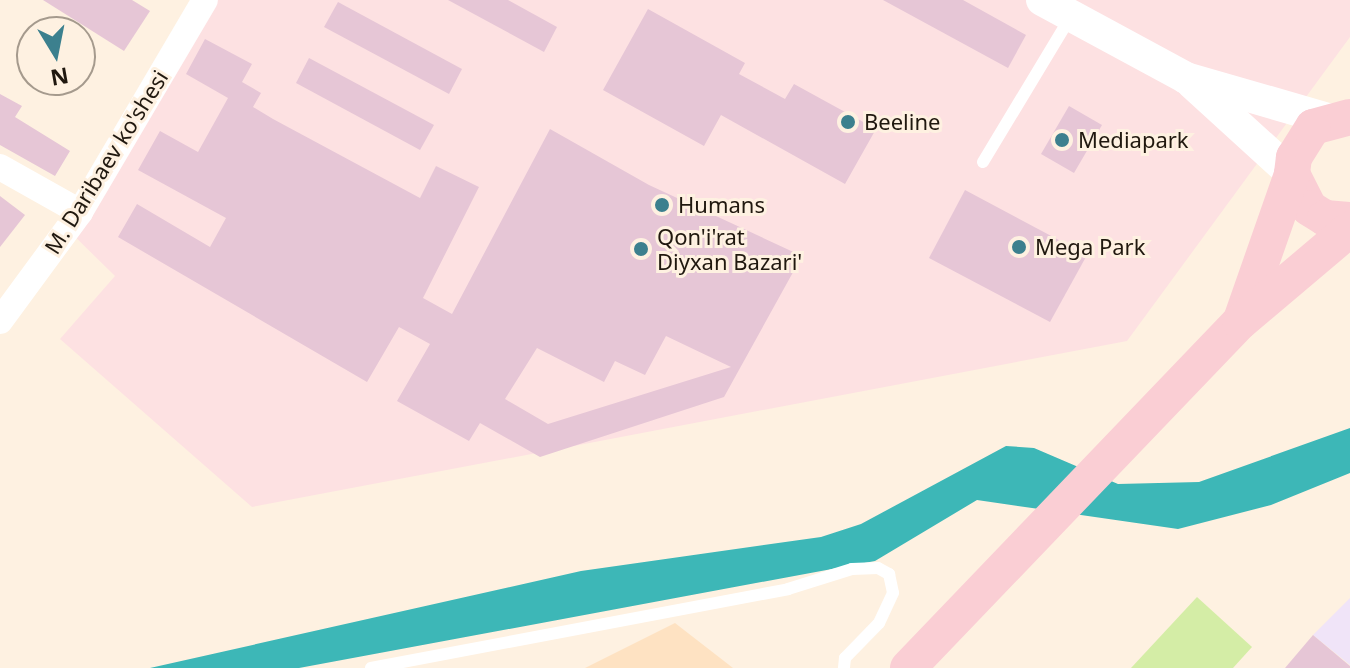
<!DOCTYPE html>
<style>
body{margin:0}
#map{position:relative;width:1350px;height:668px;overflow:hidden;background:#fef1e1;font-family:"Noto Sans",sans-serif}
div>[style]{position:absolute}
.commercial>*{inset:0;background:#fde1e2}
.built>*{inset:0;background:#fee2c2}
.education>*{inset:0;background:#f0e4f8}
.green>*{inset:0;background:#d4eda6}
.water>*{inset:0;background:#3db7b7}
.building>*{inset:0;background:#e6c6d6}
.service>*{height:12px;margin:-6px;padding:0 6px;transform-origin:6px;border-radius:6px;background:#fff}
.minor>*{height:26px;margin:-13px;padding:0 13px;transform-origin:13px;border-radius:13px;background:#fff}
.tertiary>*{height:32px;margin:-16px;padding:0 16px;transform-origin:16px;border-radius:16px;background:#fff}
.secondary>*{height:36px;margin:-18px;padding:0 18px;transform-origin:18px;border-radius:18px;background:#faced4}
.dots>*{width:22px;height:22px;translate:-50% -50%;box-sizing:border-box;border:4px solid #fef1e1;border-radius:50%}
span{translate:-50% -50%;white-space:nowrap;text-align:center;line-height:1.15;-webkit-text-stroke:6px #fef1e1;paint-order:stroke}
.poi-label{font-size:22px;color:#20180f}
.left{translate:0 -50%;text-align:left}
.street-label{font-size:22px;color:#20180f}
.north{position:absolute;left:16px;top:16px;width:80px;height:80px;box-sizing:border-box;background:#fef1e1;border:2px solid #a59a8d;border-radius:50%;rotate:170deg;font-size:22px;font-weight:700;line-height:32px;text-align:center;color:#20180f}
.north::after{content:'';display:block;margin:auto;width:28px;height:36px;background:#3c808e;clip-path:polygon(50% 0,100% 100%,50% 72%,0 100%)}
</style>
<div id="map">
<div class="commercial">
<i style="clip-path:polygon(192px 0,1350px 0,1350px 37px,1127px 341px,252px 507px,60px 339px,115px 276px,61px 223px)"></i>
</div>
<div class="built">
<i style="clip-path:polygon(675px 623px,733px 668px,585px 668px)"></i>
</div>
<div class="education">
<i style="clip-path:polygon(1350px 598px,1350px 665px,1313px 635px)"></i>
</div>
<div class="green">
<i style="clip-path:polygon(1197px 597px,1252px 647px,1233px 668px,1131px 668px)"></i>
</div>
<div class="water">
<i style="clip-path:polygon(1350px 428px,1350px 473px,1271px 505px,1178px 529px,977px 500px,875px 561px,299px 668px,150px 668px,581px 571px,821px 537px,861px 524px,1006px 446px,1034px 448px,1118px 484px,1199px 482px)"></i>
</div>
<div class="building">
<i style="clip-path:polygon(43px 0,132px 0,150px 11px,124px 51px)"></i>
<i style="clip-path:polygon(448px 0,508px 0,557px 27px,544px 52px)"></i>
<i style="clip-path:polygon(883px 0,963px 0,1026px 35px,1008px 68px)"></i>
<i style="clip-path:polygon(338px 2px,462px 69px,449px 94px,324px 27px)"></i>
<i style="clip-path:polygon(648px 9px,745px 63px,739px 74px,785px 99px,794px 84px,876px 129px,845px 184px,721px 115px,704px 146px,603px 90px)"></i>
<i style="clip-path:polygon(evenodd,205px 39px,252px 64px,242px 82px,261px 93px,253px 107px,273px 119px,420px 198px,436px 166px,479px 187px,423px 298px,452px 314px,550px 129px,649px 185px,802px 256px,724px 397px,540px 457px,480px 423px,469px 441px,397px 401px,430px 344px,399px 327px,367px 382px,118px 237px,137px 204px,210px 247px,226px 218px,138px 170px,160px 131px,198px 152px,228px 98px,186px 74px,205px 39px,666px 336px,731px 367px,548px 424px,505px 399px,537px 348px,604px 382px,615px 361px,645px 375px,666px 336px)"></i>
<i style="clip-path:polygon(309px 58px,434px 125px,420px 150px,296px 83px)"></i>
<i style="clip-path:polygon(0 94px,22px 106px,15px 117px,70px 151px,55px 176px,0 145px)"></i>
<i style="clip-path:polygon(1069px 106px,1102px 125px,1074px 173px,1041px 154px)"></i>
<i style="clip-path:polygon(965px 190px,1087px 255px,1050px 322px,929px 258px)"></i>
<i style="clip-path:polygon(0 196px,25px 215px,0 247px)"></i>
<i style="clip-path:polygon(1313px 635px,1350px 666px,1350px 668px,1285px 668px)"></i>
</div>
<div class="service">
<i style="left:983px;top:162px;width:170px;rotate:-58.9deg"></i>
<i style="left:371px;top:668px;width:424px;rotate:-10.7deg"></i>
<i style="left:788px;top:589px;width:67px;rotate:-17.4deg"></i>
<i style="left:852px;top:569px;width:26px;rotate:-2deg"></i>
<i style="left:878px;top:568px;width:13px;rotate:29deg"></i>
<i style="left:889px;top:574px;width:19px;rotate:78deg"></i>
<i style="left:893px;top:593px;width:33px;rotate:115deg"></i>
<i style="left:879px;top:623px;width:49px;rotate:134.2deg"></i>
<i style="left:845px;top:658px;width:10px;rotate:96deg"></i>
</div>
<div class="minor">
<i style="left:0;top:167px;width:92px;rotate:29.4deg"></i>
<i style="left:0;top:321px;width:135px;rotate:-53.7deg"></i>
<i style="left:80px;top:212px;width:246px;rotate:-59.5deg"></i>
</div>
<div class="tertiary">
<i style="left:1042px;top:0;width:164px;rotate:28.4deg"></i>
<i style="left:1186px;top:78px;width:148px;rotate:16.1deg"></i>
<i style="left:1192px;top:83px;width:135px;rotate:42.3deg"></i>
</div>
<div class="secondary">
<i style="left:1350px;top:117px;width:38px;rotate:165deg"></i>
<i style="left:1313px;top:127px;width:36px;rotate:122deg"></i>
<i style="left:1294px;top:157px;width:17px;rotate:97deg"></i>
<i style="left:1292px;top:174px;width:38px;rotate:63deg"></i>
<i style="left:1309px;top:208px;width:19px;rotate:32deg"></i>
<i style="left:1325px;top:218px;width:25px;rotate:5deg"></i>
<i style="left:1241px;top:320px;width:155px;rotate:-70.7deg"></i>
<i style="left:908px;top:668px;width:480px;rotate:-46.2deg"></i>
<i style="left:1240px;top:322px;width:144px;rotate:-40.2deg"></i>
</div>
<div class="dots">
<i style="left:848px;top:122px;background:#3c808e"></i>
<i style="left:1062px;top:140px;background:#3c808e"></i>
<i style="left:662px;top:205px;background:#3c808e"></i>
<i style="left:1019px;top:247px;background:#3c808e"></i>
<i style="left:641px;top:249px;background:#3c808e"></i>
</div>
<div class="poi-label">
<span class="left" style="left:864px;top:122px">Beeline</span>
<span class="left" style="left:1078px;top:140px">Mediapark</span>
<span class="left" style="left:678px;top:205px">Humans</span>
<span class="left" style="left:657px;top:249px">Qon'i'rat<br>Diyxan Bazari'</span>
<span class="left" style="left:1035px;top:247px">Mega Park</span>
</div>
<div class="street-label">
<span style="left:106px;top:162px;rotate:-58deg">M. Daribaev ko'shesi</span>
</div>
<div class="north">N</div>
</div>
